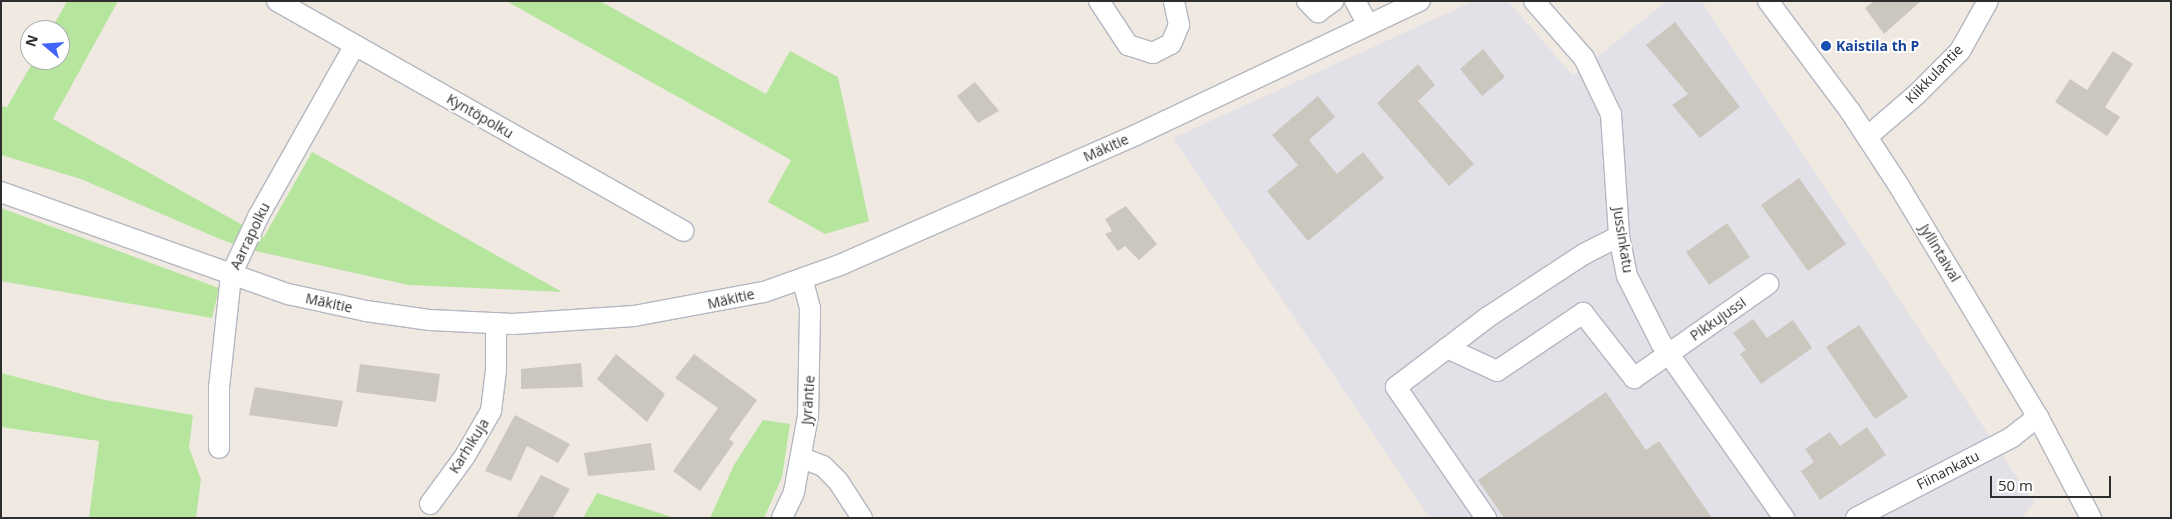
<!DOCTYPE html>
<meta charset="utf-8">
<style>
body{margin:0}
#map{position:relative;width:2172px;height:519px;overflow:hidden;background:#efe9e1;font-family:"Open Sans",sans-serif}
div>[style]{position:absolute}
.industrial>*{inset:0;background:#e3e1e8}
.green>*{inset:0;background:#b6e59e}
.building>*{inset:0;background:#cbc7bf}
.roads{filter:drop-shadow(1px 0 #b4b7c1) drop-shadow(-1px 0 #b4b7c1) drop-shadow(0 1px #b4b7c1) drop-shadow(0 -1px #b4b7c1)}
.minor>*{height:20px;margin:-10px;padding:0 10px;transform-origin:10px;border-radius:10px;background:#fff}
.dots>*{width:14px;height:14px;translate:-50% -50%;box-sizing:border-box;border:2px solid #fff;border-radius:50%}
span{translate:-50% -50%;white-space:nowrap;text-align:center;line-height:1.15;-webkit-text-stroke:4px #fff;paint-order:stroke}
.transit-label{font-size:14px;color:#164399;font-weight:700}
.left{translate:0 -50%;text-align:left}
.street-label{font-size:14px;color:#2e2e2e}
.frame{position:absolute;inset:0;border:2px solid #2e2e2e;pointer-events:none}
.north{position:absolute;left:20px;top:20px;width:50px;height:50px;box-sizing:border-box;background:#fff;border:1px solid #ababab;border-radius:50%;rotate:288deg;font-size:14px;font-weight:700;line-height:20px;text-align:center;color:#2e2e2e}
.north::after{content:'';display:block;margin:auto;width:18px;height:22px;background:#4264fb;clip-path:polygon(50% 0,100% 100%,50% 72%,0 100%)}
.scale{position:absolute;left:1990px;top:476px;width:121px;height:22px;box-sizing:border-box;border:2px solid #2e2e2e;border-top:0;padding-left:6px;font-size:15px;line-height:18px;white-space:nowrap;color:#2e2e2e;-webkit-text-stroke:4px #fff;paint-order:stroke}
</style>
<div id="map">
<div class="industrial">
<i style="clip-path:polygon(1474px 1px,1508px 1px,1573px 76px,1667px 1px,1701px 1px,2034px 503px,2022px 518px,1430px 518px,1173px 138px)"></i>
</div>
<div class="green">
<i style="clip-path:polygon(67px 1px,118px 1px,53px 119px,264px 237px,312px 152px,562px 292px,409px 285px,256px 251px,222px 240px,81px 179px,1px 155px,1px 106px,7px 107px,34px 60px,60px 60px,60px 30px,51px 30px)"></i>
<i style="clip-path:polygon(506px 1px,600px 1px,766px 94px,790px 51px,838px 77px,869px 221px,825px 234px,768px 202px,791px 160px)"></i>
<i style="clip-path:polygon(1px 208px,219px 288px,212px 318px,1px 281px)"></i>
<i style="clip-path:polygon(1px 373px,105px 400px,193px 415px,189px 448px,201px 479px,196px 518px,89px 518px,99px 441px,1px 427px)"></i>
<i style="clip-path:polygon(763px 420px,790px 424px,782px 477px,764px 518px,710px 518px,734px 465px)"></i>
<i style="clip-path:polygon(597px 493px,675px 518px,583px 518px)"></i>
</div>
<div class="building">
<i style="clip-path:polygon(1874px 1px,1921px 1px,1884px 34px,1865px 8px)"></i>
<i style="clip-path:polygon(1675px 22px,1740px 107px,1700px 138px,1672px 105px,1688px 94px,1646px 45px)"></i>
<i style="clip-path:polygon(1483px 49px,1505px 77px,1482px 96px,1460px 69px)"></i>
<i style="clip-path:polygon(2113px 51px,2133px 64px,2105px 107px,2120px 117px,2107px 136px,2055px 102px,2070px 79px,2087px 90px)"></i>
<i style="clip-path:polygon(1418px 64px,1435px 85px,1418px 101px,1474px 164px,1449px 186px,1377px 103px)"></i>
<i style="clip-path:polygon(975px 82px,999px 111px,978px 123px,957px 96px)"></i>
<i style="clip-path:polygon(1318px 96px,1335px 117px,1309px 140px,1337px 174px,1363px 152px,1384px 178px,1308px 241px,1267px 191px,1298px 165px,1272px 135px)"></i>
<i style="clip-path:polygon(1799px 178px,1846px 244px,1808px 271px,1761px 205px)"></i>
<i style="clip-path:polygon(1126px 206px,1157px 244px,1139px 260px,1125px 246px,1118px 251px,1105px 234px,1112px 231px,1105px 219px)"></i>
<i style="clip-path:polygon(1727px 223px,1750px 257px,1709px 285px,1686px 252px)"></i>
<i style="clip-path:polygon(1753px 319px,1767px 338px,1793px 320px,1812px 348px,1761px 384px,1740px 354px,1746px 350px,1733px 333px)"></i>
<i style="clip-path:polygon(1859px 325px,1908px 397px,1875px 419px,1826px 347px)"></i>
<i style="clip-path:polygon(616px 354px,665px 394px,647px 422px,597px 379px)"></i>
<i style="clip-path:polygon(694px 354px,757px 400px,729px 439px,734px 443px,700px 491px,673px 471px,718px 408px,675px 378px)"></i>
<i style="clip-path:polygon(581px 363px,583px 387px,521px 389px,521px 369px)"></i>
<i style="clip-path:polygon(360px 364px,440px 374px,436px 402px,356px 392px)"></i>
<i style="clip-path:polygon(255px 387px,343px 401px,337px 427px,249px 415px)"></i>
<i style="clip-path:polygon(1606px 392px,1646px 450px,1659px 441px,1712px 518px,1504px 518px,1478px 480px)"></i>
<i style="clip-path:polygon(515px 415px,570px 444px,558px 463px,527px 446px,511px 481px,485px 471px)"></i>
<i style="clip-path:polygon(1867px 427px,1886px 455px,1820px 500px,1801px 471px,1814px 462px,1805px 449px,1830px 432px,1840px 446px)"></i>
<i style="clip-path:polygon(651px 443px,655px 470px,588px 476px,584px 453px)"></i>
<i style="clip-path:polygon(541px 475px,570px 489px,553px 518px,516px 518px)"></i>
</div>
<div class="roads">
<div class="minor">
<i style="left:277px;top:1px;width:467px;rotate:29.5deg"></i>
<i style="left:1099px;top:1px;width:53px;rotate:56.6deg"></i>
<i style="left:1128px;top:45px;width:26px;rotate:18deg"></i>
<i style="left:1153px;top:53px;width:20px;rotate:-27deg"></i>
<i style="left:1171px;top:44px;width:21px;rotate:-67deg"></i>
<i style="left:1179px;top:25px;width:25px;rotate:-102deg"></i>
<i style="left:1307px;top:1px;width:16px;rotate:45deg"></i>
<i style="left:1318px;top:12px;width:19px;rotate:-36deg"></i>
<i style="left:1355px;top:1px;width:26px;rotate:61deg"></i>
<i style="left:1534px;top:1px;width:76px;rotate:48.7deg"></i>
<i style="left:1584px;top:58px;width:62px;rotate:64.3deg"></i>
<i style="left:1611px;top:114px;width:122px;rotate:86.2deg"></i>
<i style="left:1619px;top:236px;width:41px;rotate:78.7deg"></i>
<i style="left:1627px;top:276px;width:75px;rotate:63.1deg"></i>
<i style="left:1661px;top:343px;width:214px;rotate:54.9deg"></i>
<i style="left:1768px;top:1px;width:137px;rotate:53.3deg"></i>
<i style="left:1850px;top:111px;width:90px;rotate:56.8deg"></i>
<i style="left:1899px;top:186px;width:270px;rotate:59deg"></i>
<i style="left:2038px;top:417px;width:114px;rotate:62.3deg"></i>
<i style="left:1867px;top:137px;width:65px;rotate:-40.6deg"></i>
<i style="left:1916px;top:95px;width:62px;rotate:-45deg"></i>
<i style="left:1960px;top:51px;width:57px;rotate:-60.8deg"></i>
<i style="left:1px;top:192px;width:305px;rotate:19.6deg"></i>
<i style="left:288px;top:294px;width:80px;rotate:12.3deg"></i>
<i style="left:366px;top:311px;width:65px;rotate:8deg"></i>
<i style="left:430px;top:320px;width:83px;rotate:2.8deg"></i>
<i style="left:513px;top:324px;width:121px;rotate:-3.8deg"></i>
<i style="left:634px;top:316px;width:132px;rotate:-10.5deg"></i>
<i style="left:764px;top:292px;width:81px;rotate:-19.6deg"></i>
<i style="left:840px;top:265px;width:323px;rotate:-23.7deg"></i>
<i style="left:1136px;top:135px;width:314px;rotate:-25.3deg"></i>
<i style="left:1447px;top:348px;width:55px;rotate:24.7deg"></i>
<i style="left:1497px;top:371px;width:104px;rotate:-34deg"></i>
<i style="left:1583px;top:313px;width:83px;rotate:51.9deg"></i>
<i style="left:1634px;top:378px;width:164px;rotate:-35deg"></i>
<i style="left:219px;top:448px;width:60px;rotate:-90deg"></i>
<i style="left:219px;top:388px;width:114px;rotate:-83.9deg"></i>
<i style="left:231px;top:275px;width:64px;rotate:-65deg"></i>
<i style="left:258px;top:217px;width:197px;rotate:-60.6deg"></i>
<i style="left:802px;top:458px;width:22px;rotate:21deg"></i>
<i style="left:823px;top:466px;width:21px;rotate:45deg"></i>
<i style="left:838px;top:481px;width:44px;rotate:57deg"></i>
<i style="left:430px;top:504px;width:59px;rotate:-53.9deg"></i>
<i style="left:465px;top:456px;width:52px;rotate:-60deg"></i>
<i style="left:491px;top:411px;width:41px;rotate:-83deg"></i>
<i style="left:496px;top:370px;width:47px;rotate:-90deg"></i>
<i style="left:782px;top:518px;width:29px;rotate:-65deg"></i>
<i style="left:794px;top:492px;width:77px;rotate:-79.6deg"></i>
<i style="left:808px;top:416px;width:108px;rotate:-88.9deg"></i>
<i style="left:810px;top:308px;width:30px;rotate:-105deg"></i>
<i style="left:1486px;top:518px;width:159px;rotate:-124.5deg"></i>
<i style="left:1396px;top:387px;width:116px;rotate:-37.3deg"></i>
<i style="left:1488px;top:317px;width:115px;rotate:-33.3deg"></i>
<i style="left:1584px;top:254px;width:39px;rotate:-27deg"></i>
<i style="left:1856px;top:518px;width:176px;rotate:-27.4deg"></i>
<i style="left:2012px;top:437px;width:33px;rotate:-38deg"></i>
</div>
</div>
<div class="dots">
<i style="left:1826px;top:46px;background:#1a4fb4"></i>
</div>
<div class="transit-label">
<span class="left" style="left:1836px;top:46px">Kaistila th P</span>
</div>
<div class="street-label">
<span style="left:1934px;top:74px;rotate:-46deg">Kiikkulantie</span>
<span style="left:480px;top:116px;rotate:30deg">Kyntöpolku</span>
<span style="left:1106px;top:148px;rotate:-24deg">Mäkitie</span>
<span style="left:250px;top:236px;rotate:-64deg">Aarrapolku</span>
<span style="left:1623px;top:240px;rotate:81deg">Jussinkatu</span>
<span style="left:1940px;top:253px;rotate:59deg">Jyllintaival</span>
<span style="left:731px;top:299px;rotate:-13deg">Mäkitie</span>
<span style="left:329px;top:303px;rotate:12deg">Mäkitie</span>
<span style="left:1718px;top:319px;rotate:-35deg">Pikkujussi</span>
<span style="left:808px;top:400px;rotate:-86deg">Jyräntie</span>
<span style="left:469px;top:446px;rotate:-58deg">Karhikuja</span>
<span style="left:1948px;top:470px;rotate:-27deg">Fiinankatu</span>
</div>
<div class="frame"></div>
<div class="north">N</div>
<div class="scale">50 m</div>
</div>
